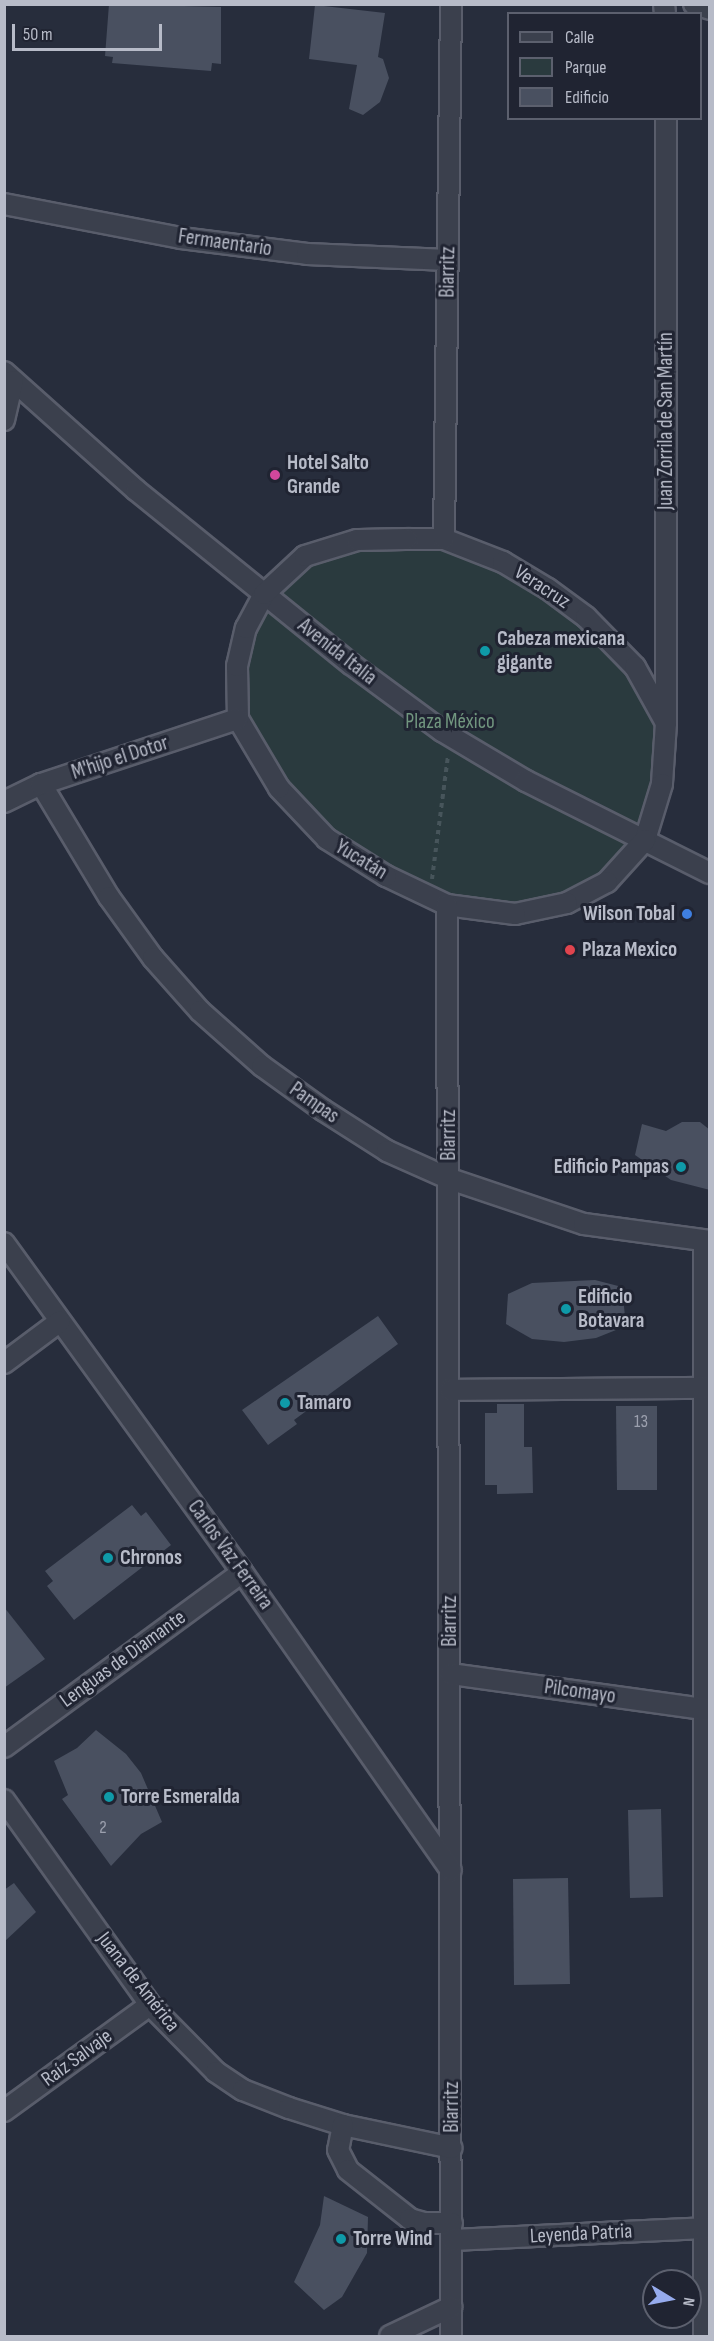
<!DOCTYPE html>
<meta charset="utf-8">
<style>
body{margin:0}
#map{position:relative;width:714px;height:2341px;overflow:hidden;background:#272d3c;font-family:"Sofia Sans Condensed",sans-serif}
div>[style]{position:absolute}
.green>*{inset:0;background:#2a3a3e}
.building>*{inset:0;background:#495060}
.path>*{height:4px;margin-top:-2px;transform-origin:0;background:repeating-linear-gradient(90deg,#47555b 0 4.5px,transparent 0 9px)}
.roads{filter:drop-shadow(2px 0 #595d6b) drop-shadow(-2px 0 #595d6b) drop-shadow(0 2px #595d6b) drop-shadow(0 -2px #595d6b)}
.minor>*{height:20px;margin:-10px;padding:0 10px;transform-origin:10px;border-radius:10px;background:#3b404d}
.dots>*{width:16px;height:16px;translate:-50% -50%;box-sizing:border-box;border:3px solid #202432;border-radius:50%}
span{translate:-50% -50%;white-space:nowrap;text-align:center;line-height:1.15;-webkit-text-stroke:6px #202432;paint-order:stroke}
.number-label{font-size:18px;color:#9ca0ae}
.number-label span{-webkit-text-stroke-width:0}
.street-label{font-size:21px;color:#b7bbc8}
.poi-label{font-size:21px;color:#b7bbc8;font-weight:700}
.left{translate:0 -50%;text-align:left}
.right{translate:-100% -50%;text-align:right}
.park-label{font-size:21px;color:#71967f}
.frame{position:absolute;inset:0;border:6px solid #b7bbc8;pointer-events:none}
.legend{position:absolute;left:507px;top:12px;width:195px;height:108px;box-sizing:border-box;background:#202432;border:2px solid #5c606e;margin:0;padding:8px 10px;list-style:none;font-size:18px;color:#b7bbc8}
.legend li{display:flex;align-items:center;gap:12px;height:30px}
.legend b{width:30px;border:2px solid #5c606e}
.north{position:absolute;left:642px;top:2269px;width:60px;height:60px;box-sizing:border-box;background:#202432;border:2px solid #5c606e;border-radius:50%;rotate:100deg;font-size:16px;font-weight:700;line-height:24px;text-align:center;color:#b7bbc8}
.north::after{content:'';display:block;margin:auto;width:21px;height:27px;background:#96abed;clip-path:polygon(50% 0,100% 100%,50% 72%,0 100%)}
.scale{position:absolute;left:12px;top:24px;width:150px;height:27px;box-sizing:border-box;border:3px solid #b7bbc8;border-top:0;padding-left:8px;font-size:18px;line-height:21px;white-space:nowrap;color:#b7bbc8;-webkit-text-stroke:4px #202432;paint-order:stroke}
</style>
<div id="map">
<div class="green">
<i style="clip-path:polygon(444px 539px,586px 617px,666px 723px,645px 840px,567px 903px,447px 905px,327px 839px,238px 719px,246px 628px,305px 556px)"></i>
</div>
<div class="building">
<i style="clip-path:polygon(109px 4px,221px 7px,221px 64px,212px 63px,211px 71px,112px 63px,113px 57px,105px 56px)"></i>
<i style="clip-path:polygon(315px 5px,385px 13px,378px 57px,383px 59px,389px 78px,380px 102px,363px 115px,349px 109px,357px 65px,309px 59px)"></i>
<i style="clip-path:polygon(682px 1122px,700px 1122px,710px 1130px,710px 1190px,671px 1180px,635px 1155px,642px 1124px,666px 1131px)"></i>
<i style="clip-path:polygon(595px 1280px,622px 1287px,626px 1326px,596px 1338px,564px 1342px,532px 1339px,506px 1324px,508px 1294px,532px 1283px)"></i>
<i style="clip-path:polygon(378px 1316px,398px 1344px,294px 1420px,297px 1424px,268px 1445px,242px 1410px)"></i>
<i style="clip-path:polygon(497px 1404px,524px 1404px,524px 1447px,532px 1447px,533px 1493px,497px 1494px,497px 1485px,485px 1485px,485px 1413px,497px 1413px)"></i>
<i style="clip-path:polygon(616px 1406px,657px 1406px,657px 1490px,617px 1490px)"></i>
<i style="clip-path:polygon(132px 1505px,141px 1516px,146px 1512px,171px 1545px,74px 1620px,47px 1586px,53px 1581px,45px 1571px)"></i>
<i style="clip-path:polygon(4px 1607px,45px 1659px,4px 1688px)"></i>
<i style="clip-path:polygon(96px 1730px,126px 1754px,141px 1773px,162px 1822px,141px 1834px,111px 1866px,62px 1799px,68px 1795px,54px 1761px,77px 1748px)"></i>
<i style="clip-path:polygon(661px 1809px,663px 1897px,630px 1898px,628px 1810px)"></i>
<i style="clip-path:polygon(568px 1878px,570px 1984px,514px 1985px,513px 1879px)"></i>
<i style="clip-path:polygon(14px 1883px,36px 1912px,4px 1942px,4px 1890px)"></i>
<i style="clip-path:polygon(324px 2196px,368px 2217px,367px 2253px,342px 2297px,324px 2310px,294px 2282px,320px 2225px)"></i>
</div>
<div class="path">
<i style="left:432px;top:879px;width:125px;rotate:-82.6deg"></i>
</div>
<div class="roads">
<div class="minor">
<i style="left:664px;top:4px;width:10px;rotate:84deg"></i>
<i style="left:694px;top:4px;width:17px;rotate:17deg"></i>
<i style="left:4px;top:204px;width:180px;rotate:10.9deg"></i>
<i style="left:181px;top:238px;width:127px;rotate:7.2deg"></i>
<i style="left:307px;top:254px;width:141px;rotate:2.4deg"></i>
<i style="left:4px;top:372px;width:177px;rotate:41.8deg"></i>
<i style="left:136px;top:490px;width:277px;rotate:39deg"></i>
<i style="left:351px;top:664px;width:113px;rotate:36.4deg"></i>
<i style="left:442px;top:731px;width:98px;rotate:30.8deg"></i>
<i style="left:526px;top:781px;width:206px;rotate:26.6deg"></i>
<i style="left:4px;top:420px;width:40px;rotate:-77deg"></i>
<i style="left:407px;top:539px;width:37px"></i>
<i style="left:444px;top:539px;width:63px;rotate:21.3deg"></i>
<i style="left:503px;top:562px;width:52px;rotate:31deg"></i>
<i style="left:548px;top:589px;width:47px;rotate:36.4deg"></i>
<i style="left:586px;top:617px;width:70px;rotate:45.6deg"></i>
<i style="left:635px;top:667px;width:64px;rotate:61deg"></i>
<i style="left:666px;top:723px;width:61px;rotate:93.8deg"></i>
<i style="left:662px;top:784px;width:59px;rotate:106.9deg"></i>
<i style="left:645px;top:840px;width:57px;rotate:132.1deg"></i>
<i style="left:607px;top:882px;width:45px;rotate:152.3deg"></i>
<i style="left:567px;top:903px;width:53px;rotate:168.1deg"></i>
<i style="left:515px;top:914px;width:69px;rotate:-172.5deg"></i>
<i style="left:447px;top:905px;width:68px;rotate:-154.6deg"></i>
<i style="left:386px;top:876px;width:70px;rotate:-147.9deg"></i>
<i style="left:327px;top:839px;width:70px;rotate:-133.3deg"></i>
<i style="left:279px;top:788px;width:80px;rotate:-120.7deg"></i>
<i style="left:238px;top:719px;width:53px;rotate:-91.1deg"></i>
<i style="left:237px;top:666px;width:39px;rotate:-77deg"></i>
<i style="left:246px;top:628px;width:38px;rotate:-62deg"></i>
<i style="left:264px;top:594px;width:56px;rotate:-42.8deg"></i>
<i style="left:305px;top:556px;width:54px;rotate:-17.1deg"></i>
<i style="left:357px;top:540px;width:50px;rotate:-1.1deg"></i>
<i style="left:444px;top:539px;width:535px;rotate:-89.25deg"></i>
<i style="left:666px;top:720px;width:602px;rotate:-90deg"></i>
<i style="left:41px;top:784px;width:132px;rotate:59deg"></i>
<i style="left:109px;top:897px;width:75px;rotate:54.2deg"></i>
<i style="left:153px;top:958px;width:71px;rotate:48.4deg"></i>
<i style="left:200px;top:1011px;width:83px;rotate:41.6deg"></i>
<i style="left:262px;top:1066px;width:75px;rotate:35.8deg"></i>
<i style="left:323px;top:1110px;width:76px;rotate:32.6deg"></i>
<i style="left:387px;top:1151px;width:69px;rotate:24deg"></i>
<i style="left:450px;top:1179px;width:141px;rotate:18.6deg"></i>
<i style="left:584px;top:1224px;width:127px;rotate:7.7deg"></i>
<i style="left:4px;top:802px;width:41px;rotate:-25.9deg"></i>
<i style="left:41px;top:784px;width:207px;rotate:-18.3deg"></i>
<i style="left:447px;top:905px;width:1431px;rotate:89.84deg"></i>
<i style="left:704px;top:1241px;width:1095px;rotate:90deg"></i>
<i style="left:4px;top:1243px;width:406px;rotate:54.1deg"></i>
<i style="left:242px;top:1572px;width:364px;rotate:55deg"></i>
<i style="left:4px;top:1363px;width:69px;rotate:-36.7deg"></i>
<i style="left:450px;top:1390px;width:254px;rotate:-0.5deg"></i>
<i style="left:451px;top:1674px;width:261px;rotate:7.9deg"></i>
<i style="left:4px;top:1747px;width:295px;rotate:-36.3deg"></i>
<i style="left:4px;top:1800px;width:252px;rotate:54.5deg"></i>
<i style="left:150px;top:2005px;width:94px;rotate:45.4deg"></i>
<i style="left:216px;top:2072px;width:32px;rotate:34deg"></i>
<i style="left:243px;top:2090px;width:49px;rotate:21.4deg"></i>
<i style="left:289px;top:2108px;width:57px;rotate:17.5deg"></i>
<i style="left:343px;top:2125px;width:111px;rotate:11.9deg"></i>
<i style="left:4px;top:2111px;width:180px;rotate:-36deg"></i>
<i style="left:343px;top:2125px;width:25px;rotate:101deg"></i>
<i style="left:338px;top:2150px;width:22px;rotate:63deg"></i>
<i style="left:348px;top:2170px;width:79px;rotate:38.3deg"></i>
<i style="left:410px;top:2219px;width:15px;rotate:16deg"></i>
<i style="left:424px;top:2223px;width:28px"></i>
<i style="left:452px;top:2240px;width:258px;rotate:-2.7deg"></i>
<i style="left:390px;top:2336px;width:68px;rotate:-25.4deg"></i>
</div>
</div>
<div class="dots">
<i style="left:275px;top:475px;background:#d1479c"></i>
<i style="left:485px;top:651px;background:#0f9aa8"></i>
<i style="left:687px;top:914px;background:#3f7fe0"></i>
<i style="left:570px;top:950px;background:#e0444e"></i>
<i style="left:681px;top:1167px;background:#0f9aa8"></i>
<i style="left:566px;top:1309px;background:#0f9aa8"></i>
<i style="left:285px;top:1403px;background:#0f9aa8"></i>
<i style="left:108px;top:1558px;background:#0f9aa8"></i>
<i style="left:109px;top:1797px;background:#0f9aa8"></i>
<i style="left:341px;top:2239px;background:#0f9aa8"></i>
</div>
<div class="number-label">
<span style="left:641px;top:1422px">13</span>
<span style="left:103px;top:1828px">2</span>
</div>
<div class="street-label">
<span style="left:225px;top:243px;rotate:8deg">Fermaentario</span>
<span style="left:448px;top:272px;rotate:-89deg">Biarritz</span>
<span style="left:666px;top:421px;rotate:-90deg">Juan Zorrila de San Martín</span>
<span style="left:542px;top:587px;rotate:33deg">Veracruz</span>
<span style="left:337px;top:652px;rotate:38deg">Avenida Italia</span>
<span style="left:120px;top:758px;rotate:-18deg">M'hijo el Dotor</span>
<span style="left:361px;top:860px;rotate:31deg">Yucatán</span>
<span style="left:314px;top:1103px;rotate:35deg">Pampas</span>
<span style="left:449px;top:1135px;rotate:-90deg">Biarritz</span>
<span style="left:230px;top:1555px;rotate:54deg">Carlos Vaz Ferreira</span>
<span style="left:450px;top:1621px;rotate:-90deg">Biarritz</span>
<span style="left:123px;top:1659px;rotate:-36deg">Lenguas de Diamante</span>
<span style="left:580px;top:1692px;rotate:8deg">Pilcomayo</span>
<span style="left:138px;top:1982px;rotate:52deg">Juana de América</span>
<span style="left:77px;top:2058px;rotate:-36deg">Raíz Salvaje</span>
<span style="left:452px;top:2107px;rotate:-90deg">Biarritz</span>
<span style="left:581px;top:2234px;rotate:-3deg">Leyenda Patria</span>
</div>
<div class="poi-label">
<span class="left" style="left:287px;top:475px">Hotel Salto<br>Grande</span>
<span class="left" style="left:497px;top:651px">Cabeza mexicana<br>gigante</span>
<span class="right" style="left:675px;top:914px">Wilson Tobal</span>
<span class="left" style="left:582px;top:950px">Plaza Mexico</span>
<span class="right" style="left:669px;top:1167px">Edificio Pampas</span>
<span class="left" style="left:578px;top:1309px">Edificio<br>Botavara</span>
<span class="left" style="left:297px;top:1403px">Tamaro</span>
<span class="left" style="left:120px;top:1558px">Chronos</span>
<span class="left" style="left:121px;top:1797px">Torre Esmeralda</span>
<span class="left" style="left:353px;top:2239px">Torre Wind</span>
</div>
<div class="park-label">
<span style="left:450px;top:722px">Plaza México</span>
</div>
<div class="frame"></div>
<ul class="legend">
<li><b style="height:8px;background:#3b404d"></b>Calle</li>
<li><b style="height:16px;background:#2a3a3e"></b>Parque</li>
<li><b style="height:16px;background:#495060"></b>Edificio</li>
</ul>
<div class="north">N</div>
<div class="scale">50 m</div>
</div>
